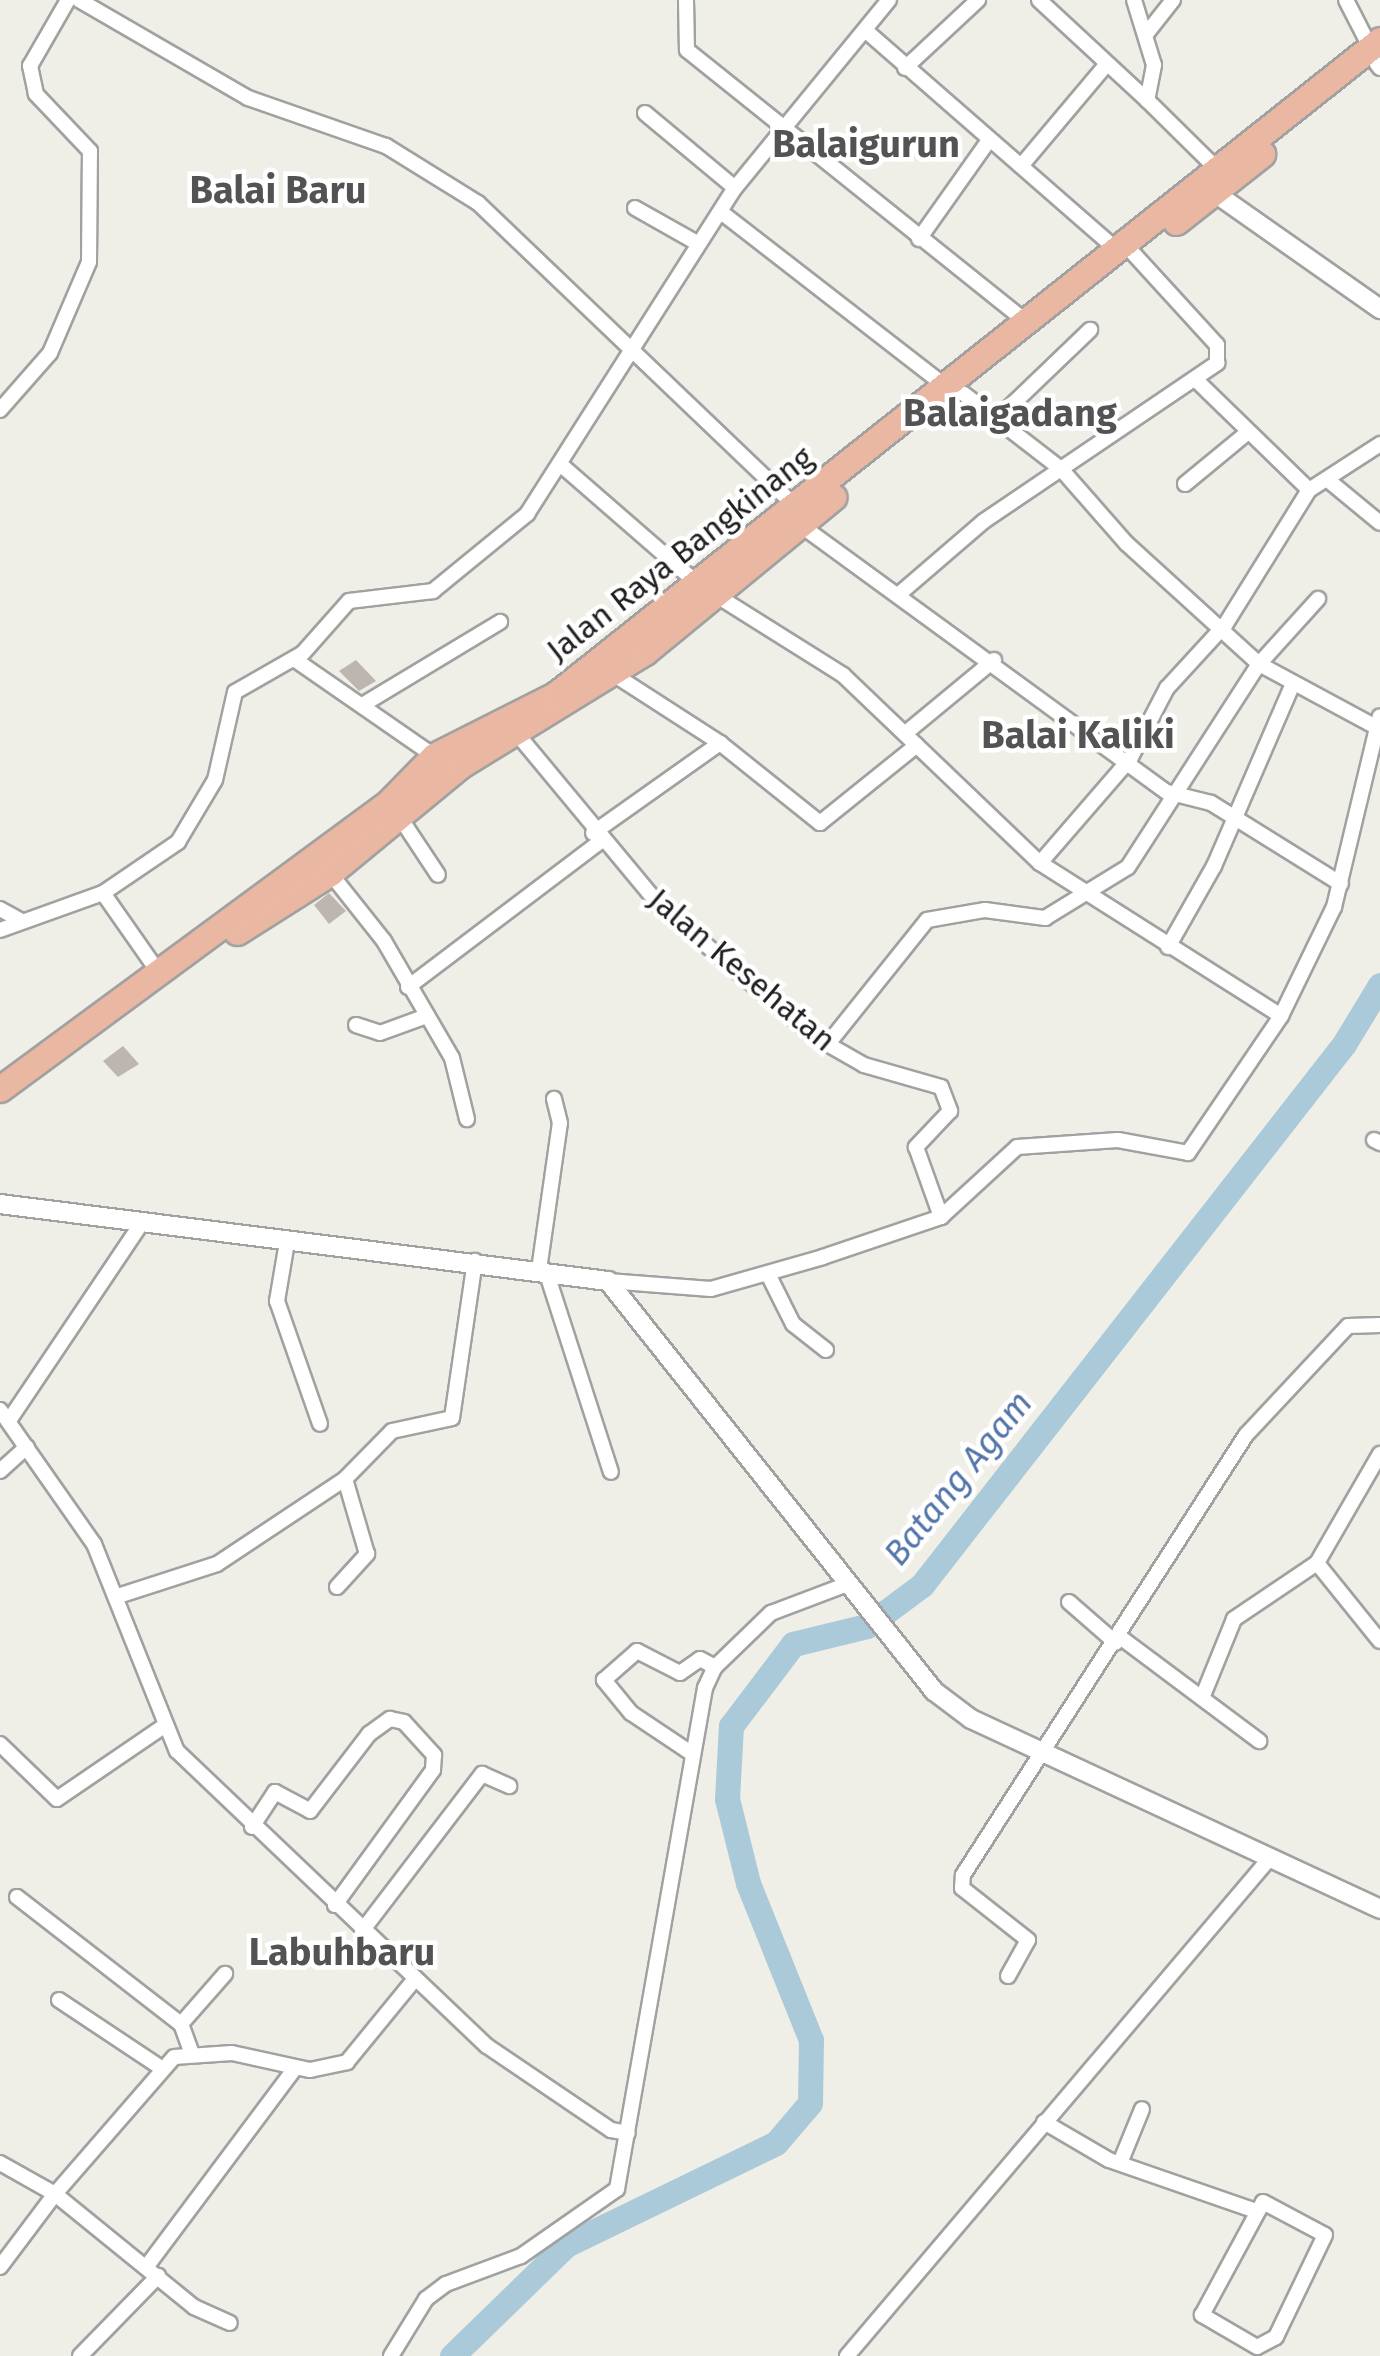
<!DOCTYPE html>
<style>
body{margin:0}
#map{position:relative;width:1380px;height:2356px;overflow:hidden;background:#efeee7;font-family:"Fira Sans",sans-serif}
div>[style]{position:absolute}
.river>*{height:25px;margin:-12.5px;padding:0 12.5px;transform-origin:12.5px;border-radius:12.5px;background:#abcad9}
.building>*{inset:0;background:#bdb6b0}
.roads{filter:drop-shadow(2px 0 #a1a1a1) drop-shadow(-2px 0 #a1a1a1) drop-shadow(0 2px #a1a1a1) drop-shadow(0 -2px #a1a1a1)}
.minor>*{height:14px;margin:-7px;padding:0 7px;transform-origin:7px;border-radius:7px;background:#fff}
.tertiary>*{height:18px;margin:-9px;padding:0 9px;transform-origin:9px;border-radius:9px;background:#fff}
.trunk>*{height:25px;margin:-12.5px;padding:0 12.5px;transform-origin:12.5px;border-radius:12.5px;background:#eab8a2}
span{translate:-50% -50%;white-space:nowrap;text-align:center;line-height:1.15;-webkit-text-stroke:9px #fff;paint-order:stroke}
.street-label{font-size:32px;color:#202020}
.water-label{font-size:35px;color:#5475a8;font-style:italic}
.quarter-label{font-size:38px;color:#535353;font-weight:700}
</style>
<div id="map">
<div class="river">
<i style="left:452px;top:2356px;width:159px;rotate:-44.2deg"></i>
<i style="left:566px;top:2245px;width:233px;rotate:-25.9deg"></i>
<i style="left:776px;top:2143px;width:52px;rotate:-49.6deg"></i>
<i style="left:810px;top:2103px;width:63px;rotate:-89.1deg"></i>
<i style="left:811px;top:2040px;width:169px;rotate:-111.9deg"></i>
<i style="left:748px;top:1883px;width:87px;rotate:-104deg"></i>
<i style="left:727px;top:1799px;width:73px;rotate:-86.9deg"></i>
<i style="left:731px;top:1726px;width:103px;rotate:-52.9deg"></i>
<i style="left:793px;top:1644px;width:76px;rotate:-13.7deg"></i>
<i style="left:867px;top:1626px;width:69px;rotate:-36.7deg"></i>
<i style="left:922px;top:1585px;width:686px;rotate:-52.04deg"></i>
<i style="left:1344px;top:1044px;width:69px;rotate:-58.6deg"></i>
</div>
<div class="building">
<i style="clip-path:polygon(356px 660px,376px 681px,359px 691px,339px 671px)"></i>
<i style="clip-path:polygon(329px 893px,346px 911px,329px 924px,314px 905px)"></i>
<i style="clip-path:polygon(123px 1046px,139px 1064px,118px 1077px,103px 1061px)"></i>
</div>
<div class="roads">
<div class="minor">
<i style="left:79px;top:0;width:195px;rotate:30.1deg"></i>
<i style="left:248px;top:98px;width:146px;rotate:19.2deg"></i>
<i style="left:386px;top:146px;width:108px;rotate:31.8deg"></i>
<i style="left:478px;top:203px;width:439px;rotate:43.7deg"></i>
<i style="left:686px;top:0;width:50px;rotate:88.9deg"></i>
<i style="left:687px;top:50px;width:435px;rotate:38.7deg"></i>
<i style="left:1039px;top:0;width:147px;rotate:42.8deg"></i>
<i style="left:1134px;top:0;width:68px;rotate:72.9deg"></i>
<i style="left:1154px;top:65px;width:36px;rotate:101deg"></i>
<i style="left:1147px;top:100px;width:98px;rotate:44.6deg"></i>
<i style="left:1346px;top:0;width:53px;rotate:62.9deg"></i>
<i style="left:865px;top:30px;width:333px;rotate:41.1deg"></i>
<i style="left:1147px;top:33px;width:42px;rotate:-51.8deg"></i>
<i style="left:1377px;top:64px;width:5px;rotate:53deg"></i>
<i style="left:905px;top:68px;width:100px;rotate:-43deg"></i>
<i style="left:645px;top:113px;width:117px;rotate:39.8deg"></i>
<i style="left:1021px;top:166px;width:132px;rotate:-49.9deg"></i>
<i style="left:635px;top:208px;width:71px;rotate:29.4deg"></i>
<i style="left:721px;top:212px;width:287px;rotate:37.8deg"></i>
<i style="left:919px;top:239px;width:121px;rotate:-54.7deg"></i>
<i style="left:1195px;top:379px;width:159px;rotate:44.2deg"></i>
<i style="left:964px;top:394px;width:123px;rotate:37.7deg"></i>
<i style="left:1061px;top:469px;width:98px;rotate:48.7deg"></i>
<i style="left:1126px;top:543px;width:180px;rotate:42.3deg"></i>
<i style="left:1259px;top:664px;width:133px;rotate:28.3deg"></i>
<i style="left:0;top:410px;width:76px;rotate:-48.7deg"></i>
<i style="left:50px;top:353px;width:99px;rotate:-66.8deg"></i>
<i style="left:89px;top:262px;width:111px;rotate:-89.5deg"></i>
<i style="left:90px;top:151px;width:79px;rotate:-133.5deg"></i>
<i style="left:36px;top:94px;width:29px;rotate:-102deg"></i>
<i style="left:30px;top:66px;width:76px;rotate:-60.1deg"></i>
<i style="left:995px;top:421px;width:132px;rotate:-43.8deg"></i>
<i style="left:560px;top:464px;width:181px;rotate:41deg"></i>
<i style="left:1328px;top:480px;width:67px;rotate:39.6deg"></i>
<i style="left:1185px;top:484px;width:82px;rotate:-39.5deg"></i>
<i style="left:799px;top:524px;width:455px;rotate:36.1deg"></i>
<i style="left:1167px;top:792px;width:45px;rotate:14deg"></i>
<i style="left:1211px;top:803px;width:153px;rotate:31.9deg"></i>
<i style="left:714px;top:594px;width:152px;rotate:32.1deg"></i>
<i style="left:843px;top:675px;width:272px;rotate:43.7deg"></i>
<i style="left:1040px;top:863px;width:285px;rotate:32.4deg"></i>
<i style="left:898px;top:595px;width:113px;rotate:-40.7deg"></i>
<i style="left:984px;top:521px;width:282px;rotate:-34.1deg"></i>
<i style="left:1217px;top:363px;width:18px;rotate:-90deg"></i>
<i style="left:1217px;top:345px;width:125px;rotate:-132.4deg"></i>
<i style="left:294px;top:659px;width:170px;rotate:34.7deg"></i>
<i style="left:613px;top:674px;width:127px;rotate:32.8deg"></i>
<i style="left:720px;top:743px;width:128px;rotate:38.7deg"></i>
<i style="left:820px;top:823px;width:124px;rotate:-38.8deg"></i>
<i style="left:364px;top:704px;width:159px;rotate:-31.1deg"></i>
<i style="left:907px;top:732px;width:113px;rotate:-39.6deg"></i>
<i style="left:518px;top:735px;width:222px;rotate:50.3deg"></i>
<i style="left:660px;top:906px;width:203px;rotate:40.2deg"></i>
<i style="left:815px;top:1037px;width:56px;rotate:29.7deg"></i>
<i style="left:864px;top:1065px;width:80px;rotate:15.9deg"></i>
<i style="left:941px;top:1087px;width:26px;rotate:69deg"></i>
<i style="left:950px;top:1111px;width:50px;rotate:133.4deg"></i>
<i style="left:916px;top:1147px;width:74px;rotate:70.3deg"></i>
<i style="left:397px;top:813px;width:74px;rotate:56.5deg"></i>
<i style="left:593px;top:833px;width:156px;rotate:-35.3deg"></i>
<i style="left:1040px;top:863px;width:138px;rotate:-49.1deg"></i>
<i style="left:1130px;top:759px;width:80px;rotate:-62.5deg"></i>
<i style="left:1167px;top:688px;width:86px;rotate:-47.4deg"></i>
<i style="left:1225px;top:625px;width:159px;rotate:-58.1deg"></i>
<i style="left:1309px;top:490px;width:85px;rotate:-32.9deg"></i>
<i style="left:330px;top:873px;width:87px;rotate:51.5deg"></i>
<i style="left:384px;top:941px;width:135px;rotate:59.8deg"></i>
<i style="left:452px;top:1058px;width:63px;rotate:76.2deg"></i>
<i style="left:103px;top:893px;width:98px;rotate:55deg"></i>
<i style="left:0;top:909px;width:25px;rotate:29deg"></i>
<i style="left:0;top:930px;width:109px;rotate:-19.8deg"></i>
<i style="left:103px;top:893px;width:91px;rotate:-34.2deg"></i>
<i style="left:178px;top:842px;width:72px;rotate:-59.2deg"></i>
<i style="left:215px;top:780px;width:90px;rotate:-77.2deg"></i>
<i style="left:235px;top:692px;width:78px;rotate:-29.8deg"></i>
<i style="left:303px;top:653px;width:69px;rotate:-48.5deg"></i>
<i style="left:349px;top:601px;width:85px;rotate:-6.8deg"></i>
<i style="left:433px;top:591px;width:122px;rotate:-39.3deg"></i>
<i style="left:527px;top:514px;width:387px;rotate:-57.5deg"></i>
<i style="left:735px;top:188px;width:243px;rotate:-50.7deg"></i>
<i style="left:1168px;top:947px;width:93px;rotate:-60.4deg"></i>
<i style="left:1214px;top:866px;width:196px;rotate:-66.6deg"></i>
<i style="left:408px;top:987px;width:242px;rotate:-37.1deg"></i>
<i style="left:356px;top:1025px;width:25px;rotate:18deg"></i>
<i style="left:380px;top:1033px;width:47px;rotate:-20deg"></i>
<i style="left:827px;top:1045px;width:160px;rotate:-51.3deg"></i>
<i style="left:927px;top:920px;width:59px;rotate:-9.8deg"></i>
<i style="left:985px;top:910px;width:61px;rotate:7.6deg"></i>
<i style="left:1045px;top:918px;width:97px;rotate:-31.6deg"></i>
<i style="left:1128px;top:867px;width:242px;rotate:-57.2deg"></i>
<i style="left:1259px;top:664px;width:88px;rotate:-47.8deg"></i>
<i style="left:1374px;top:1140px;width:7px;rotate:27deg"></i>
<i style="left:287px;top:1242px;width:60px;rotate:99.6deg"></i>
<i style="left:277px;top:1301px;width:130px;rotate:70.7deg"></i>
<i style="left:539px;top:1270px;width:148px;rotate:-81.9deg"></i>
<i style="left:560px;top:1123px;width:25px;rotate:-104deg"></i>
<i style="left:546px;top:1271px;width:211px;rotate:72.1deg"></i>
<i style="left:768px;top:1274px;width:56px;rotate:63.4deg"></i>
<i style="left:793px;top:1324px;width:42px;rotate:38.2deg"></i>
<i style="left:608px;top:1281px;width:103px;rotate:4.4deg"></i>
<i style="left:711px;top:1289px;width:116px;rotate:-15.9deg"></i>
<i style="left:823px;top:1257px;width:125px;rotate:-18.7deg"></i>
<i style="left:941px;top:1217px;width:103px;rotate:-42.6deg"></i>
<i style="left:1017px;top:1147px;width:101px;rotate:-4deg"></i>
<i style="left:1118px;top:1140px;width:71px;rotate:10.5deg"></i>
<i style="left:1188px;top:1153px;width:166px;rotate:-55.8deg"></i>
<i style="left:1281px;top:1016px;width:121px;rotate:-64.1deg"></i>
<i style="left:1334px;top:907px;width:196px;rotate:-76.5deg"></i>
<i style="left:0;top:1410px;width:164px;rotate:55deg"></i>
<i style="left:94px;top:1544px;width:223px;rotate:68.2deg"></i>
<i style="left:177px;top:1751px;width:428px;rotate:43.6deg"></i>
<i style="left:487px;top:2046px;width:150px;rotate:34.1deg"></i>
<i style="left:611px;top:2130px;width:17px;rotate:10deg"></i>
<i style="left:10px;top:1419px;width:235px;rotate:-56.1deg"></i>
<i style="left:0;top:1471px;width:36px;rotate:-42deg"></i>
<i style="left:1317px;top:1563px;width:100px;rotate:51.1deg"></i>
<i style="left:337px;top:1587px;width:45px;rotate:-47.7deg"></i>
<i style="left:367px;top:1554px;width:78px;rotate:-106.3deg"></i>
<i style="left:118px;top:1596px;width:104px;rotate:-17.9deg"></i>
<i style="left:217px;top:1564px;width:154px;rotate:-33.6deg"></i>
<i style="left:345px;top:1479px;width:67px;rotate:-45.6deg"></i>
<i style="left:392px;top:1431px;width:61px;rotate:-12.2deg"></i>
<i style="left:452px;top:1418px;width:159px;rotate:-81.7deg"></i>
<i style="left:1069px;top:1602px;width:62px;rotate:41.1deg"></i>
<i style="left:1120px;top:1637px;width:174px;rotate:36.8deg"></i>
<i style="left:1202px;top:1698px;width:85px;rotate:-67.9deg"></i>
<i style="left:1234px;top:1619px;width:100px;rotate:-34deg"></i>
<i style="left:1317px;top:1563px;width:126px;rotate:-60deg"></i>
<i style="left:0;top:1744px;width:79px;rotate:44deg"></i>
<i style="left:57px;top:1799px;width:130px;rotate:-34.3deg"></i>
<i style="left:691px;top:1753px;width:72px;rotate:-146.3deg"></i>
<i style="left:631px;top:1713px;width:43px;rotate:-129.3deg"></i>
<i style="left:604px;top:1680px;width:44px;rotate:-41.3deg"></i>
<i style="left:637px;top:1651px;width:48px;rotate:27.1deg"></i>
<i style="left:680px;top:1673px;width:24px;rotate:-35deg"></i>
<i style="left:700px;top:1659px;width:17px;rotate:28deg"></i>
<i style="left:252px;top:1827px;width:42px;rotate:-56.7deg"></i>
<i style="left:275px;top:1792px;width:40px;rotate:28deg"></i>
<i style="left:310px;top:1811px;width:97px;rotate:-52.5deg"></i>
<i style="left:369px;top:1734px;width:26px;rotate:-36deg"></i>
<i style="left:390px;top:1719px;width:14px;rotate:12deg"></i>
<i style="left:404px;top:1722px;width:45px;rotate:47.7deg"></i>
<i style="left:434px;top:1755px;width:15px;rotate:94deg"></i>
<i style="left:433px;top:1770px;width:167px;rotate:126deg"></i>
<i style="left:17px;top:1897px;width:207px;rotate:37.8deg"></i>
<i style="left:362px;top:1931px;width:198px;rotate:-52.6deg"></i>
<i style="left:482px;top:1774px;width:30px;rotate:24deg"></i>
<i style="left:1008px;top:1976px;width:41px;rotate:-60.9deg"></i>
<i style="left:1028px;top:1940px;width:84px;rotate:-141.8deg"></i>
<i style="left:962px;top:1888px;width:13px;rotate:-86deg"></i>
<i style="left:963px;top:1875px;width:523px;rotate:-57.25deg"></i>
<i style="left:1246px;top:1435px;width:149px;rotate:-46.9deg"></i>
<i style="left:1348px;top:1326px;width:32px;rotate:-2deg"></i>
<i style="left:59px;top:2000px;width:121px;rotate:33.6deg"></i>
<i style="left:192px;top:2054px;width:32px;rotate:-110deg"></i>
<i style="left:181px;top:2024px;width:67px;rotate:-48.7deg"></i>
<i style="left:1044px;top:2122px;width:75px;rotate:30.3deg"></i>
<i style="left:1109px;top:2160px;width:156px;rotate:19.1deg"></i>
<i style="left:0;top:2163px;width:63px;rotate:29.4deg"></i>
<i style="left:55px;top:2194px;width:181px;rotate:-49deg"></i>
<i style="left:174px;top:2057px;width:58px;rotate:-3.9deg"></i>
<i style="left:232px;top:2053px;width:80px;rotate:12.3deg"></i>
<i style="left:310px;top:2070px;width:38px;rotate:-12deg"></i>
<i style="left:347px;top:2062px;width:106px;rotate:-50.7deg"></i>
<i style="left:1120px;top:2163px;width:58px;rotate:-67.8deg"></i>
<i style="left:1263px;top:2202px;width:70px;rotate:28deg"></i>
<i style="left:1325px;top:2235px;width:113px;rotate:115.7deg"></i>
<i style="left:1276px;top:2337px;width:21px;rotate:152deg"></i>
<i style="left:1257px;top:2347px;width:64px;rotate:-149.8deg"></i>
<i style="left:1202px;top:2315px;width:128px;rotate:-61.6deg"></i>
<i style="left:147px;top:2266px;width:247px;rotate:-53.2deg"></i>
<i style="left:0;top:2267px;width:91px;rotate:-53deg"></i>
<i style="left:55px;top:2194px;width:179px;rotate:39.1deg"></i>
<i style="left:194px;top:2307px;width:39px;rotate:24deg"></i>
<i style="left:80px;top:2356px;width:112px;rotate:-45.7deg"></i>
<i style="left:391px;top:2356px;width:67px;rotate:-58.4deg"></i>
<i style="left:426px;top:2299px;width:25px;rotate:-37deg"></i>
<i style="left:446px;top:2284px;width:80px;rotate:-20.5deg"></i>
<i style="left:521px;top:2256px;width:117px;rotate:-34.9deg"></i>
<i style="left:617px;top:2189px;width:509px;rotate:-80.04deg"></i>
<i style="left:705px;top:1688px;width:23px;rotate:-65deg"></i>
<i style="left:715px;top:1667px;width:78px;rotate:-44deg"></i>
<i style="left:771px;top:1613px;width:79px;rotate:-20.7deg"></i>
<i style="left:847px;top:2356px;width:653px;rotate:-49.66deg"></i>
</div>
<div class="tertiary">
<i style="left:1215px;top:193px;width:202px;rotate:35.1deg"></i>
<i style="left:0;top:1204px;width:613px;rotate:7.22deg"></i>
<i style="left:608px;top:1281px;width:524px;rotate:51.51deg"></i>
<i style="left:934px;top:1691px;width:46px;rotate:37.1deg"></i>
<i style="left:971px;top:1719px;width:451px;rotate:24.9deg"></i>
</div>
<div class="trunk">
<i style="left:1176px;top:222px;width:110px;rotate:-38.3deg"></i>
<i style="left:237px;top:932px;width:110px;rotate:-32.4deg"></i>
<i style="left:330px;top:873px;width:170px;rotate:-39.5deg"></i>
<i style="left:461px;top:765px;width:216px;rotate:-31.6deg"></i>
<i style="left:645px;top:652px;width:244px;rotate:-39.4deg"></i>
<i style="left:0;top:1089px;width:483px;rotate:-36.4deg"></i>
<i style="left:389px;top:802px;width:64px;rotate:-45.6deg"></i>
<i style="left:434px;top:756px;width:136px;rotate:-26.8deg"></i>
<i style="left:555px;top:695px;width:1053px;rotate:-38.45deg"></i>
</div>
</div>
<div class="street-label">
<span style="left:680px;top:554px;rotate:-38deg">Jalan Raya Bangkinang</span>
<span style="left:742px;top:970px;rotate:40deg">Jalan Kesehatan</span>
</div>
<div class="water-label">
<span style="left:958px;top:1478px;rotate:-51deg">Batang Agam</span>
</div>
<div class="quarter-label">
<span style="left:866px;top:145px">Balaigurun</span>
<span style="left:278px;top:191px">Balai Baru</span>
<span style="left:1010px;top:414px">Balaigadang</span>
<span style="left:1078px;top:736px">Balai Kaliki</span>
<span style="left:342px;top:1953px">Labuhbaru</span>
</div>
</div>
